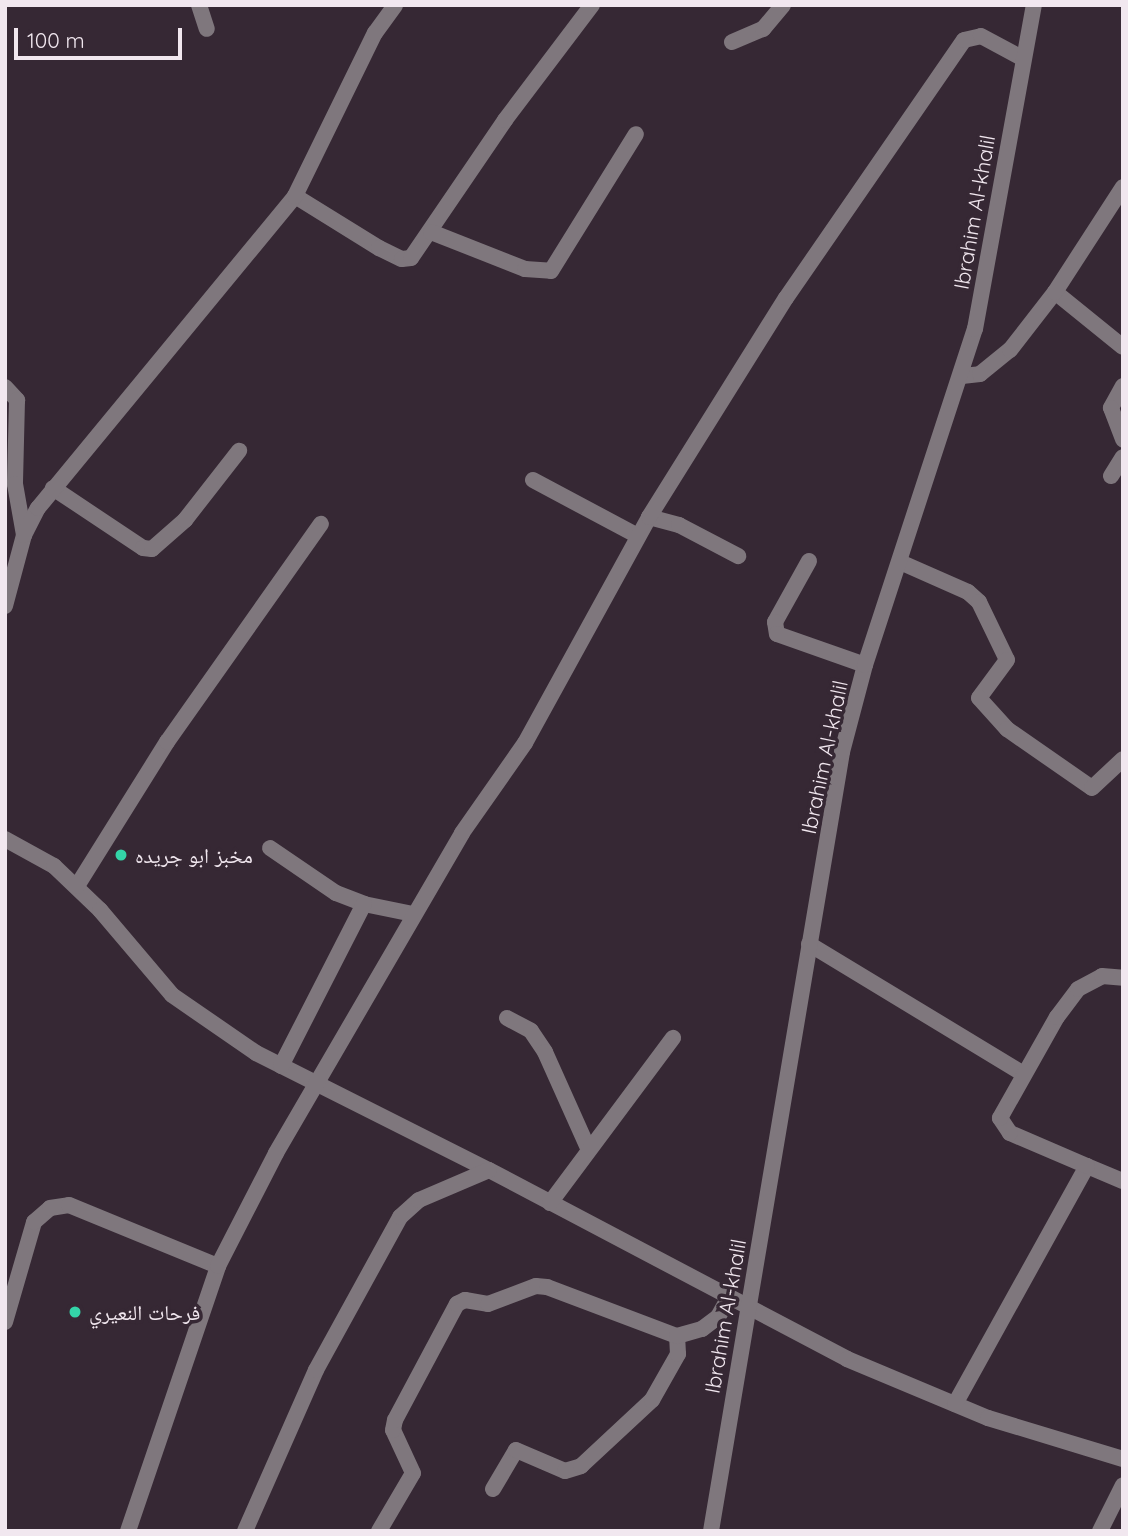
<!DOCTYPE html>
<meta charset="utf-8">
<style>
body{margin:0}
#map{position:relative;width:1128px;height:1536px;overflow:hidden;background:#362834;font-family:Quicksand,"Noto Naskh Arabic",sans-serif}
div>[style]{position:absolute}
.minor>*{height:16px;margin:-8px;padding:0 8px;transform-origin:8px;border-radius:8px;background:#7f777d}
.dots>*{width:19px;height:19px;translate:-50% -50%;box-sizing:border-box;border:4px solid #362834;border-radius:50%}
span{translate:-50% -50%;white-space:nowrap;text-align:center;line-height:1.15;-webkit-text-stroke:7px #362834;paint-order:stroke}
.street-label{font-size:21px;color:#f1e7ef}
.poi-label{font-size:21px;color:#f1e7ef}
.left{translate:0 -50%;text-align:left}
.frame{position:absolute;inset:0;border:7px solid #f1e7ef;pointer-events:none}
.scale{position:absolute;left:14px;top:28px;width:168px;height:32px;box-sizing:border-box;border:4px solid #f1e7ef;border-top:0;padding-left:9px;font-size:21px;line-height:24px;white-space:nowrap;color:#f1e7ef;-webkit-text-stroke:5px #362834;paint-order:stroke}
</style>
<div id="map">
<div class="minor">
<i style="left:199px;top:5px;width:25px;rotate:72deg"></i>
<i style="left:732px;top:42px;width:34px;rotate:-23deg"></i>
<i style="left:763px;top:29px;width:31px;rotate:-50deg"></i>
<i style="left:295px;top:196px;width:99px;rotate:31.8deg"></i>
<i style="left:379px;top:248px;width:25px;rotate:26deg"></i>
<i style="left:402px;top:259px;width:9px;rotate:-6deg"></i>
<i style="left:411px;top:258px;width:167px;rotate:-55.7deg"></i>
<i style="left:505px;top:120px;width:144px;rotate:-52.9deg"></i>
<i style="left:431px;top:232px;width:101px;rotate:21.5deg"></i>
<i style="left:525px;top:269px;width:26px;rotate:4deg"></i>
<i style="left:551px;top:271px;width:161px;rotate:-58.2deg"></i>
<i style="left:1055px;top:292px;width:87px;rotate:39deg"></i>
<i style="left:962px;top:376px;width:18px;rotate:-6deg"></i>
<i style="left:980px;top:374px;width:38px;rotate:-39deg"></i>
<i style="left:1010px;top:350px;width:73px;rotate:-52.2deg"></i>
<i style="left:1055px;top:292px;width:125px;rotate:-57.1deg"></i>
<i style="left:1123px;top:386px;width:25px;rotate:119deg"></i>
<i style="left:1111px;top:408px;width:34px;rotate:69deg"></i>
<i style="left:5px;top:387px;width:18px;rotate:47deg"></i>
<i style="left:17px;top:400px;width:84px;rotate:91.4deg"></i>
<i style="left:15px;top:484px;width:52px;rotate:80deg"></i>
<i style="left:1111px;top:476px;width:22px;rotate:-58deg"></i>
<i style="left:533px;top:480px;width:119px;rotate:28.1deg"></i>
<i style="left:53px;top:488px;width:108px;rotate:33.7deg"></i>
<i style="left:143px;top:548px;width:9px;rotate:6deg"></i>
<i style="left:152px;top:549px;width:44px;rotate:-41.3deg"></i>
<i style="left:185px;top:520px;width:88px;rotate:-52deg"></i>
<i style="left:649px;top:517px;width:31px;rotate:15deg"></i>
<i style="left:679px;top:525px;width:67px;rotate:27.7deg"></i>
<i style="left:809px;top:561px;width:70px;rotate:119.1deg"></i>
<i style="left:775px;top:622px;width:12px;rotate:81deg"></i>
<i style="left:777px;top:634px;width:93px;rotate:19.4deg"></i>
<i style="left:900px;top:562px;width:74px;rotate:23.8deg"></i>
<i style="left:968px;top:592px;width:15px;rotate:42deg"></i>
<i style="left:979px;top:602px;width:64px;rotate:64.2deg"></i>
<i style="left:1007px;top:660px;width:47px;rotate:126.4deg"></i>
<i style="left:979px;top:698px;width:42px;rotate:47.9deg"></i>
<i style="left:1007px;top:729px;width:103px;rotate:34.8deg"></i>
<i style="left:1092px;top:788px;width:42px;rotate:-43.1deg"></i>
<i style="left:5px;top:606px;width:73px;rotate:-75deg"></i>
<i style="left:24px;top:535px;width:30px;rotate:-63deg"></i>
<i style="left:38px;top:508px;width:404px;rotate:-50.5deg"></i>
<i style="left:295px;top:196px;width:182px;rotate:-63.9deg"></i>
<i style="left:375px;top:33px;width:34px;rotate:-54deg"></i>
<i style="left:5px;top:839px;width:56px;rotate:28.9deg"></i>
<i style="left:54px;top:866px;width:64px;rotate:43.7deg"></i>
<i style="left:100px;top:910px;width:111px;rotate:49.7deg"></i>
<i style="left:172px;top:995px;width:102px;rotate:34.6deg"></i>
<i style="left:256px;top:1053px;width:261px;rotate:26.7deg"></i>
<i style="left:489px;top:1170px;width:405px;rotate:27.8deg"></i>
<i style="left:847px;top:1359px;width:153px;rotate:22.7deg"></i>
<i style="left:988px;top:1418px;width:141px;rotate:16.9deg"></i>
<i style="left:270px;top:848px;width:80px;rotate:34.3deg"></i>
<i style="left:336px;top:893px;width:30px;rotate:21deg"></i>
<i style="left:364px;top:904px;width:50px;rotate:11.5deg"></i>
<i style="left:77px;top:886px;width:170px;rotate:-58deg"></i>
<i style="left:167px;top:742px;width:267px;rotate:-54.8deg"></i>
<i style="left:809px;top:944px;width:251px;rotate:31.2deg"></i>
<i style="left:507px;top:1018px;width:27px;rotate:28deg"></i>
<i style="left:531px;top:1031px;width:25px;rotate:56deg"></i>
<i style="left:545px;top:1052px;width:105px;rotate:65.9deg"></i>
<i style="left:281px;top:1066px;width:182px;rotate:-62.9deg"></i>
<i style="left:1087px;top:1166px;width:39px;rotate:23deg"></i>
<i style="left:550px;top:1203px;width:206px;rotate:-53.3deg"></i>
<i style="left:5px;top:1322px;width:104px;rotate:-73.8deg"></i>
<i style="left:34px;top:1222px;width:21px;rotate:-41deg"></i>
<i style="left:50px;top:1208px;width:19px;rotate:-9deg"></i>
<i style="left:69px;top:1205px;width:161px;rotate:22.3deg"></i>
<i style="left:955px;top:1404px;width:272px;rotate:-61deg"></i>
<i style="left:1087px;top:1166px;width:84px;rotate:-156.8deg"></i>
<i style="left:1010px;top:1133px;width:18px;rotate:-124deg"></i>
<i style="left:1000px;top:1118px;width:116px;rotate:-60.6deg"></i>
<i style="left:1057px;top:1017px;width:35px;rotate:-53deg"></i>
<i style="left:1078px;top:989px;width:27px;rotate:-28deg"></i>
<i style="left:1102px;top:976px;width:21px;rotate:5deg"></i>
<i style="left:493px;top:1489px;width:45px;rotate:-59.5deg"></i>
<i style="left:516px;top:1450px;width:53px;rotate:23.2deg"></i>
<i style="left:565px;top:1471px;width:17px;rotate:-17deg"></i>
<i style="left:581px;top:1466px;width:97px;rotate:-42.9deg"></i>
<i style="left:652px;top:1400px;width:53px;rotate:-60.5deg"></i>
<i style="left:678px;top:1354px;width:18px;rotate:-93deg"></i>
<i style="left:128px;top:1531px;width:280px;rotate:-71.2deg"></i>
<i style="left:218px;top:1266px;width:127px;rotate:-62.8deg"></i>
<i style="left:276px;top:1153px;width:370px;rotate:-59.8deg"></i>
<i style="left:462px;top:833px;width:110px;rotate:-55deg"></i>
<i style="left:525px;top:743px;width:258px;rotate:-61.2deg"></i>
<i style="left:649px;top:517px;width:258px;rotate:-58deg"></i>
<i style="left:786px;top:298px;width:313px;rotate:-55.4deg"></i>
<i style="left:964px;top:40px;width:17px;rotate:-13deg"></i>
<i style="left:981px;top:36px;width:47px;rotate:28.2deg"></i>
<i style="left:245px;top:1531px;width:176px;rotate:-66.2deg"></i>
<i style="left:316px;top:1370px;width:175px;rotate:-61.2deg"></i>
<i style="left:400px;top:1217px;width:25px;rotate:-42deg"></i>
<i style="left:419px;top:1200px;width:76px;rotate:-23.2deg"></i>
<i style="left:379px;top:1531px;width:67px;rotate:-59.6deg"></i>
<i style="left:413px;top:1473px;width:47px;rotate:-114.9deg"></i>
<i style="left:393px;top:1430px;width:10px;rotate:-79deg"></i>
<i style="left:395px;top:1420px;width:132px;rotate:-61.9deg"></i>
<i style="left:457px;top:1304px;width:9px;rotate:-27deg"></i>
<i style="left:465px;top:1300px;width:23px;rotate:10deg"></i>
<i style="left:488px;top:1304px;width:51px;rotate:-20.6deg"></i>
<i style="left:536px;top:1286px;width:11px;rotate:5deg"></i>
<i style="left:547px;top:1287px;width:139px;rotate:20.7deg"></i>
<i style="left:677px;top:1336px;width:26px;rotate:-16deg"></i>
<i style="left:702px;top:1329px;width:20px;rotate:-37deg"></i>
<i style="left:718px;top:1317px;width:23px;rotate:-61deg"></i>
<i style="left:711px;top:1531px;width:790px;rotate:-80.45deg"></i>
<i style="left:842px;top:752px;width:90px;rotate:-75.2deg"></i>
<i style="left:865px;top:665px;width:354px;rotate:-71.9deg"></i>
<i style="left:975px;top:329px;width:329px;rotate:-79.7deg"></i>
<i style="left:1100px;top:1531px;width:51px;rotate:-63.4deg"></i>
</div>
<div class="dots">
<i style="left:121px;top:855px;background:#34d4a8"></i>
<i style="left:75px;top:1312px;background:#34d4a8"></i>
</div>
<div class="street-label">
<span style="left:974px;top:212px;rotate:-80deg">Ibrahim Al-khalil</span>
<span style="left:824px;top:757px;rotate:-78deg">Ibrahim Al-khalil</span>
<span style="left:725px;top:1316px;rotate:-80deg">Ibrahim Al-khalil</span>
</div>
<div class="poi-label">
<span class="left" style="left:135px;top:855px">مخبز ابو جريده</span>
<span class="left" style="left:89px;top:1312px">فرحات النعيري</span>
</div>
<div class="frame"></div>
<div class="scale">100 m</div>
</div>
